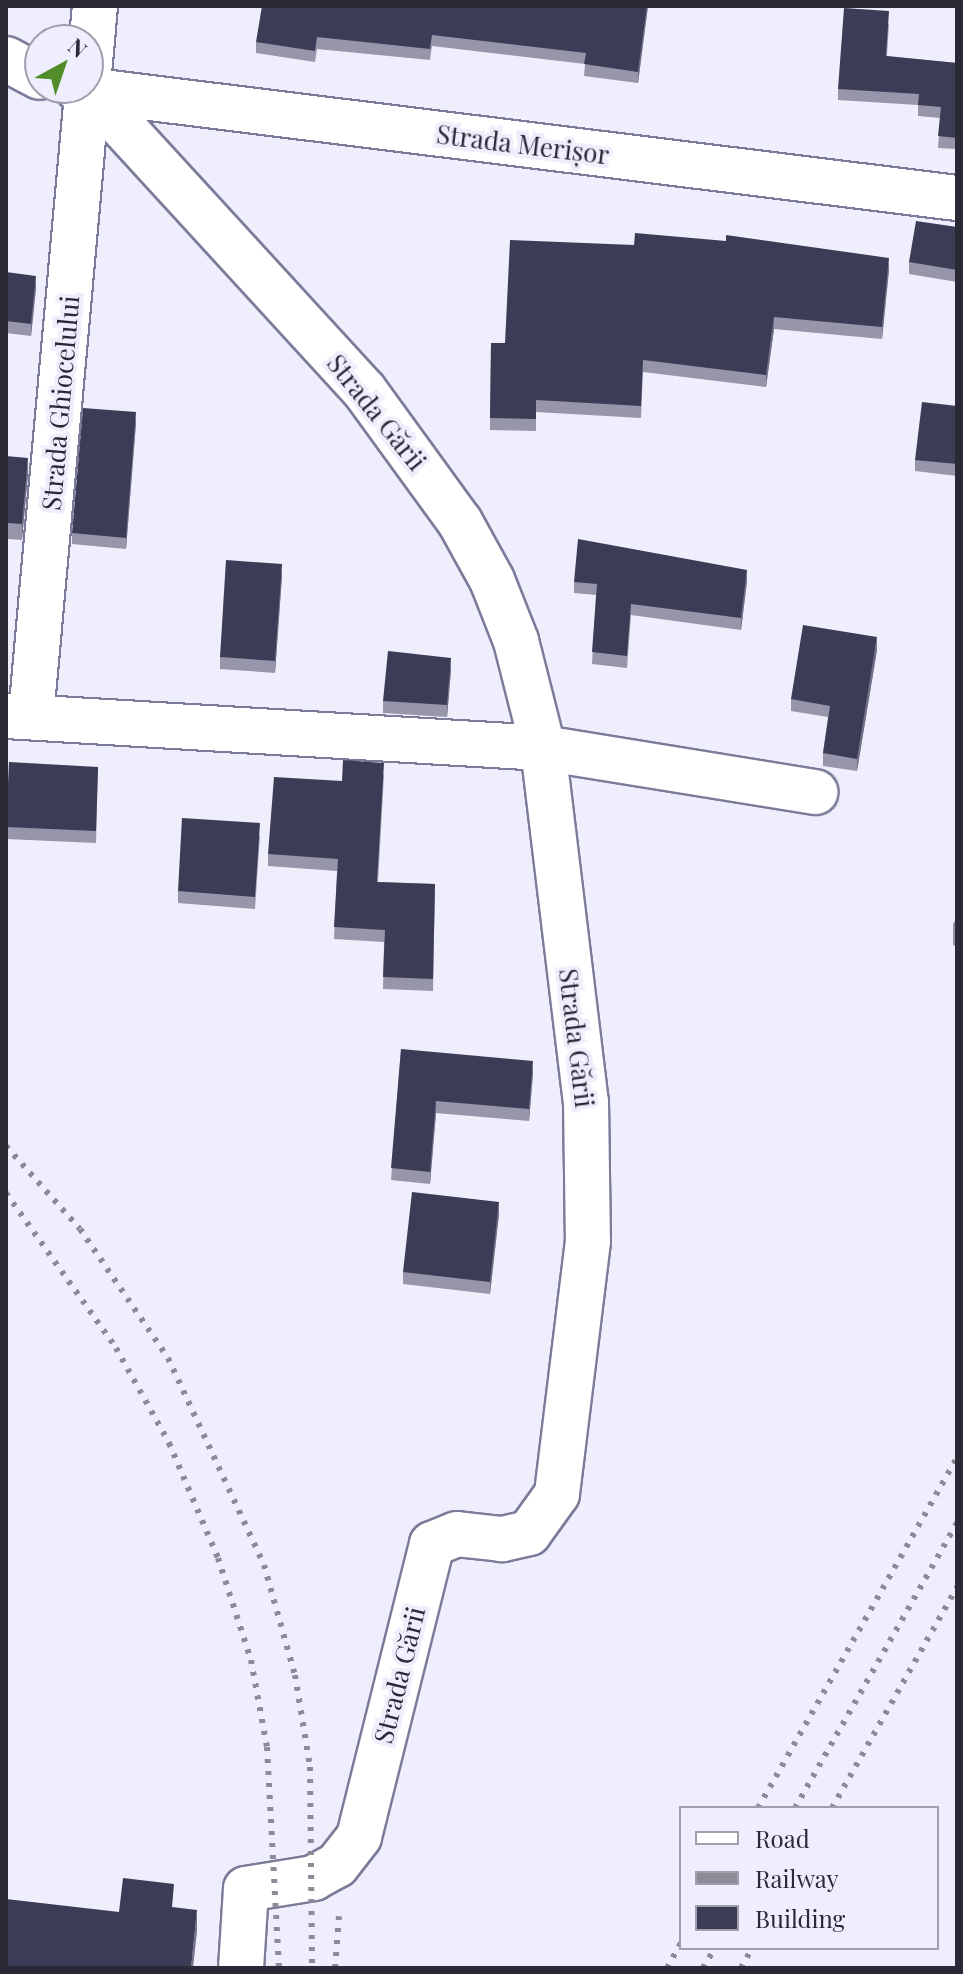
<!DOCTYPE html>
<meta charset="utf-8">
<style>
body{margin:0}
#map{position:relative;width:963px;height:1974px;overflow:hidden;background:#eeeefc;font-family:"Playfair Display",serif}
div>[style]{position:absolute}
.roads{filter:drop-shadow(2px 0 #7c7c9a) drop-shadow(-2px 0 #7c7c9a) drop-shadow(0 2px #7c7c9a) drop-shadow(0 -2px #7c7c9a)}
.minor>*{height:44px;margin:-22px;padding:0 22px;transform-origin:22px;border-radius:22px;background:#fff}
.rail>*{height:6px;margin-top:-3px;transform-origin:0;background:repeating-linear-gradient(90deg,#8c8c99 0 4px,transparent 0 12px)}
.wall>*{inset:0;background:#9695aa}
.shaded-wall>*{inset:0;background:#727188}
.building>*{inset:0;background:#3d3c57}
span{translate:-50% -50%;white-space:nowrap;text-align:center;line-height:1.15;-webkit-text-stroke:8px #eeeefc;paint-order:stroke}
.street-label{font-size:26px;color:#2a2a36}
.frame{position:absolute;inset:0;border:8px solid #2a2a36;pointer-events:none}
.legend{position:absolute;left:679px;top:1806px;width:260px;height:144px;box-sizing:border-box;background:#eeeefc;border:2px solid #a0a0ad;margin:0;padding:10px 14px;list-style:none;font-size:24px;color:#2a2a36}
.legend li{display:flex;align-items:center;gap:16px;height:40px}
.legend b{width:40px;border:2px solid #a0a0ad}
.north{position:absolute;left:24px;top:24px;width:80px;height:80px;box-sizing:border-box;background:#eeeefc;border:2px solid #a0a0ad;border-radius:50%;rotate:40deg;font-size:22px;font-weight:700;line-height:32px;text-align:center;color:#2a2a36}
.north::after{content:'';display:block;margin:auto;width:28px;height:36px;background:#528d2b;clip-path:polygon(50% 0,100% 100%,50% 72%,0 100%)}
</style>
<div id="map">
<div class="roads">
<div class="minor">
<i style="left:6px;top:59px;width:38px;rotate:28deg"></i>
<i style="left:78px;top:89px;width:886px;rotate:7.07deg"></i>
<i style="left:89px;top:90px;width:407px;rotate:47.5deg"></i>
<i style="left:364px;top:390px;width:163px;rotate:54deg"></i>
<i style="left:460px;top:522px;width:66px;rotate:61.1deg"></i>
<i style="left:492px;top:580px;width:66px;rotate:68.5deg"></i>
<i style="left:516px;top:641px;width:110px;rotate:75.8deg"></i>
<i style="left:543px;top:748px;width:357px;rotate:83.1deg"></i>
<i style="left:586px;top:1102px;width:139px;rotate:89.2deg"></i>
<i style="left:588px;top:1241px;width:255px;rotate:97deg"></i>
<i style="left:557px;top:1494px;width:48px;rotate:125.7deg"></i>
<i style="left:529px;top:1533px;width:28px;rotate:167deg"></i>
<i style="left:502px;top:1539px;width:45px;rotate:-173.7deg"></i>
<i style="left:457px;top:1534px;width:27px;rotate:158deg"></i>
<i style="left:432px;top:1544px;width:302px;rotate:104deg"></i>
<i style="left:359px;top:1837px;width:36px;rotate:128deg"></i>
<i style="left:337px;top:1865px;width:26px;rotate:151deg"></i>
<i style="left:314px;top:1878px;width:69px;rotate:170.8deg"></i>
<i style="left:246px;top:1889px;width:79px;rotate:93.6deg"></i>
<i style="left:6px;top:716px;width:538px;rotate:3.41deg"></i>
<i style="left:543px;top:748px;width:276px;rotate:9.2deg"></i>
<i style="left:31px;top:716px;width:713px;rotate:-84.85deg"></i>
</div>
</div>
<div class="rail">
<i style="left:6px;top:1146px;width:111px;rotate:48.3deg"></i>
<i style="left:80px;top:1229px;width:156px;rotate:55.7deg"></i>
<i style="left:168px;top:1358px;width:228px;rotate:65.1deg"></i>
<i style="left:264px;top:1565px;width:114px;rotate:74.3deg"></i>
<i style="left:295px;top:1675px;width:93px;rotate:80.7deg"></i>
<i style="left:310px;top:1767px;width:201px;rotate:89.4deg"></i>
<i style="left:6px;top:1193px;width:190px;rotate:54.6deg"></i>
<i style="left:116px;top:1348px;width:109px;rotate:60.8deg"></i>
<i style="left:169px;top:1443px;width:125px;rotate:66.9deg"></i>
<i style="left:218px;top:1558px;width:107px;rotate:72.1deg"></i>
<i style="left:251px;top:1660px;width:88px;rotate:79.6deg"></i>
<i style="left:267px;top:1747px;width:221px;rotate:86.9deg"></i>
<i style="left:758px;top:1808px;width:403px;rotate:-60.4deg"></i>
<i style="left:795px;top:1808px;width:328px;rotate:-60.4deg"></i>
<i style="left:832px;top:1808px;width:254px;rotate:-60.5deg"></i>
<i style="left:335px;top:1968px;width:52px;rotate:-85.6deg"></i>
<i style="left:667px;top:1968px;width:29px;rotate:-61deg"></i>
<i style="left:703px;top:1968px;width:23px;rotate:-59deg"></i>
<i style="left:741px;top:1968px;width:23px;rotate:-61deg"></i>
</div>
<div class="wall">
<i style="clip-path:polygon(648px 6px,638px 83px,584px 76px,585px 64px,432px 46px,430px 60px,317px 49px,315px 62px,256px 53px,256px 42px)"></i>
<i style="clip-path:polygon(889px 23px,887px 56px,957px 63px,957px 149px,938px 148px,940px 118px,918px 116px,918px 105px,838px 100px,838px 89px)"></i>
<i style="clip-path:polygon(957px 227px,957px 282px,909px 274px,909px 262px)"></i>
<i style="clip-path:polygon(889px 270px,882px 339px,774px 329px,766px 387px,643px 372px,641px 418px,536px 412px,536px 431px,490px 430px,491px 343px,505px 343px)"></i>
<i style="clip-path:polygon(6px 272px,36px 288px,31px 336px,6px 333px)"></i>
<i style="clip-path:polygon(957px 406px,957px 476px,915px 471px,915px 460px)"></i>
<i style="clip-path:polygon(136px 423px,126px 549px,72px 544px,72px 533px)"></i>
<i style="clip-path:polygon(6px 456px,28px 474px,22px 540px,8px 539px)"></i>
<i style="clip-path:polygon(282px 576px,275px 673px,220px 669px,220px 657px)"></i>
<i style="clip-path:polygon(747px 581px,741px 630px,631px 615px,627px 668px,592px 664px,596px 595px,574px 593px,574px 582px)"></i>
<i style="clip-path:polygon(877px 650px,857px 771px,823px 766px,823px 753px,828px 717px,791px 711px,791px 699px)"></i>
<i style="clip-path:polygon(451px 670px,447px 717px,383px 713px,383px 701px)"></i>
<i style="clip-path:polygon(98px 767px,96px 843px,6px 839px,6px 814px)"></i>
<i style="clip-path:polygon(384px 775px,378px 882px,435px 884px,433px 991px,383px 989px,384px 942px,334px 939px,337px 871px,268px 866px,268px 854px,342px 781px)"></i>
<i style="clip-path:polygon(260px 835px,255px 909px,178px 903px,178px 891px)"></i>
<i style="clip-path:polygon(957px 917px,957px 947px,953px 945px,953px 924px)"></i>
<i style="clip-path:polygon(401px 1049px,533px 1073px,529px 1121px,436px 1113px,430px 1184px,391px 1180px)"></i>
<i style="clip-path:polygon(499px 1214px,490px 1294px,403px 1284px,403px 1272px)"></i>
</div>
<div class="shaded-wall">
<i style="clip-path:polygon(647px 6px,648px 6px,638px 83px,638px 72px)"></i>
<i style="clip-path:polygon(889px 258px,889px 270px,882px 339px,882px 327px)"></i>
<i style="clip-path:polygon(36px 276px,36px 288px,31px 336px,31px 324px)"></i>
<i style="clip-path:polygon(774px 317px,774px 329px,766px 387px,766px 375px)"></i>
<i style="clip-path:polygon(136px 412px,136px 423px,126px 549px,126px 538px)"></i>
<i style="clip-path:polygon(28px 458px,28px 474px,22px 540px,22px 524px)"></i>
<i style="clip-path:polygon(282px 564px,282px 576px,275px 673px,275px 661px)"></i>
<i style="clip-path:polygon(747px 570px,747px 581px,741px 630px,741px 618px)"></i>
<i style="clip-path:polygon(877px 637px,877px 650px,857px 771px,857px 759px)"></i>
<i style="clip-path:polygon(451px 658px,451px 670px,447px 717px,447px 705px)"></i>
<i style="clip-path:polygon(533px 1061px,533px 1073px,529px 1121px,529px 1109px)"></i>
<i style="clip-path:polygon(436px 1101px,436px 1113px,430px 1184px,430px 1172px)"></i>
<i style="clip-path:polygon(499px 1202px,499px 1214px,490px 1294px,490px 1282px)"></i>
<i style="clip-path:polygon(197px 1910px,197px 1931px,193px 1968px,191px 1968px)"></i>
</div>
<div class="building">
<i style="clip-path:polygon(262px 6px,647px 6px,638px 72px,584px 64px,586px 53px,432px 35px,430px 49px,317px 37px,315px 51px,256px 42px)"></i>
<i style="clip-path:polygon(844px 8px,889px 11px,886px 56px,957px 63px,957px 138px,938px 136px,941px 107px,918px 105px,919px 94px,838px 89px)"></i>
<i style="clip-path:polygon(916px 221px,957px 227px,957px 270px,909px 262px)"></i>
<i style="clip-path:polygon(635px 233px,726px 241px,726px 235px,889px 258px,882px 327px,774px 317px,766px 375px,643px 360px,641px 406px,536px 400px,536px 419px,490px 418px,491px 343px,505px 343px,510px 240px,634px 245px)"></i>
<i style="clip-path:polygon(6px 272px,36px 276px,31px 324px,6px 321px)"></i>
<i style="clip-path:polygon(922px 402px,957px 406px,957px 464px,915px 460px)"></i>
<i style="clip-path:polygon(83px 408px,136px 412px,126px 538px,72px 533px)"></i>
<i style="clip-path:polygon(6px 456px,28px 458px,22px 524px,8px 523px,6px 642px)"></i>
<i style="clip-path:polygon(578px 539px,747px 570px,741px 618px,631px 604px,627px 656px,592px 652px,597px 584px,574px 582px)"></i>
<i style="clip-path:polygon(226px 560px,282px 564px,275px 661px,220px 657px)"></i>
<i style="clip-path:polygon(803px 625px,877px 637px,857px 759px,823px 753px,830px 706px,791px 699px)"></i>
<i style="clip-path:polygon(388px 651px,451px 658px,447px 705px,383px 701px)"></i>
<i style="clip-path:polygon(343px 760px,384px 763px,377px 882px,435px 884px,433px 979px,383px 977px,385px 930px,334px 927px,338px 859px,268px 854px,274px 777px,342px 781px)"></i>
<i style="clip-path:polygon(9px 762px,98px 767px,96px 831px,6px 827px)"></i>
<i style="clip-path:polygon(182px 818px,260px 823px,255px 897px,178px 891px)"></i>
<i style="clip-path:polygon(401px 1049px,533px 1061px,529px 1109px,436px 1101px,430px 1172px,391px 1168px)"></i>
<i style="clip-path:polygon(412px 1192px,499px 1202px,490px 1282px,403px 1272px)"></i>
<i style="clip-path:polygon(123px 1878px,174px 1884px,172px 1907px,197px 1910px,191px 1968px,6px 1968px,6px 1899px,119px 1912px)"></i>
</div>
<div class="street-label">
<span style="left:523px;top:144px;rotate:7deg">Strada Merișor</span>
<span style="left:60px;top:403px;rotate:-85deg">Strada Ghiocelului</span>
<span style="left:377px;top:412px;rotate:51deg">Strada Gării</span>
<span style="left:577px;top:1038px;rotate:83deg">Strada Gării</span>
<span style="left:399px;top:1675px;rotate:-76deg">Strada Gării</span>
</div>
<div class="frame"></div>
<ul class="legend">
<li><b style="height:10px;background:#fff"></b>Road</li>
<li><b style="height:10px;background:#8c8c99"></b>Railway</li>
<li><b style="height:22px;background:#3d3c57"></b>Building</li>
</ul>
<div class="north">N</div>
</div>
